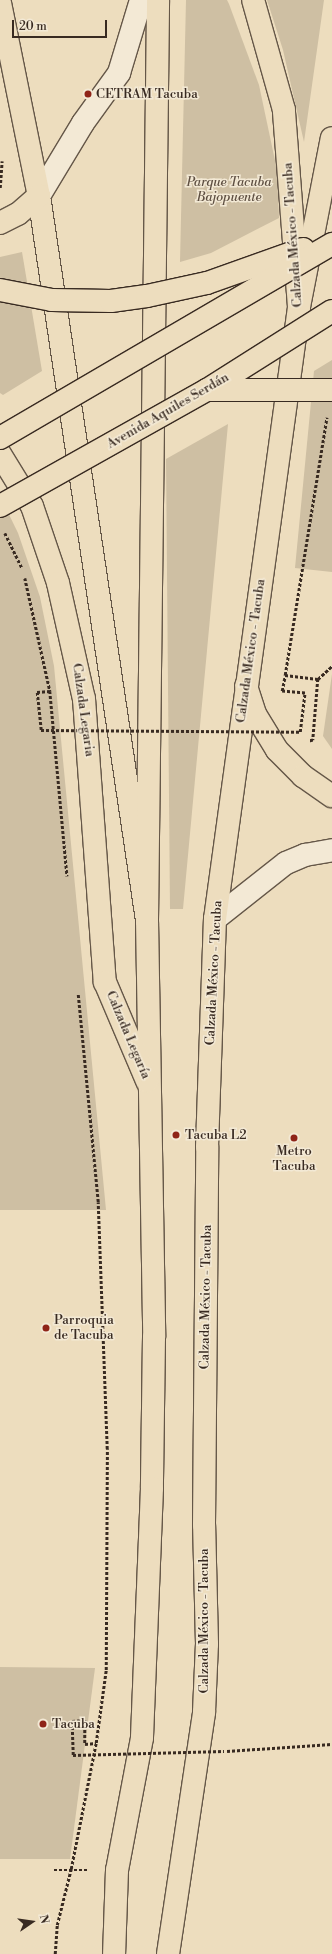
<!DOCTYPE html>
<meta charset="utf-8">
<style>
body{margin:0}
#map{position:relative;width:332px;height:1954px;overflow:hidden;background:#edddbe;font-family:"Libre Bodoni",serif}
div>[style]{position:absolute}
.green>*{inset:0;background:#cebfa3}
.path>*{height:2.5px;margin-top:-1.25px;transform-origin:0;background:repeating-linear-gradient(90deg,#382a21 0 3px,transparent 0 5px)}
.roads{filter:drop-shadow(1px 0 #655748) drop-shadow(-1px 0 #655748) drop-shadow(0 1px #655748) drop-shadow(0 -1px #655748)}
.minor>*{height:22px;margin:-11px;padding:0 11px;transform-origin:11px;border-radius:11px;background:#f3e9d5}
.major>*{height:22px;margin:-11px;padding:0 11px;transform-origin:11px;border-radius:11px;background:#edddbe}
.highway>*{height:22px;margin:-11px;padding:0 11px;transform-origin:11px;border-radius:11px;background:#edddbe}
.path-bridge>*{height:2.5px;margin-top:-1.25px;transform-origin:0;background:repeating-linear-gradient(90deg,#382a21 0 3px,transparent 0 5px)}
.bridges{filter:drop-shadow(1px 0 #382a21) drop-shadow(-1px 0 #382a21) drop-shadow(0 1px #382a21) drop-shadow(0 -1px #382a21)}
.highway-bridge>*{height:22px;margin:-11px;padding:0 11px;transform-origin:11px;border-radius:11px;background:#edddbe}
.dots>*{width:11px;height:11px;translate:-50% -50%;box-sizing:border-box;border:2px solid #f3e9d5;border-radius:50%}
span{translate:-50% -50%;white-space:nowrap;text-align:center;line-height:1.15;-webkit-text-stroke:3px #f3e9d5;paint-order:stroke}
.poi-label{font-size:13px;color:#382a21}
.left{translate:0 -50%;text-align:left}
.park-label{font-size:13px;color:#5e4f42;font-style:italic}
.street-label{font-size:13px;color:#382a21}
.north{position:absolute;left:12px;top:1902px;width:40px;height:40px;-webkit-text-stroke:3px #f3e9d5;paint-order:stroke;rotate:77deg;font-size:11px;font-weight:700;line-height:16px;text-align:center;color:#382a21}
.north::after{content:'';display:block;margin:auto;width:14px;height:18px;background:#382a21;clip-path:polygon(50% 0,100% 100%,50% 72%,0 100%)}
.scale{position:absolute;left:12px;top:20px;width:95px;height:18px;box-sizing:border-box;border:2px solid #382a21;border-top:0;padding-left:5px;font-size:12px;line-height:14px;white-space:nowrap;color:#382a21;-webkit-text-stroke:3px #f3e9d5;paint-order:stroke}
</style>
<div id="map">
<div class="green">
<i style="clip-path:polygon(186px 0,227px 0,229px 4px,259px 85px,277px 170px,279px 218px,211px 253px,180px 262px)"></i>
<i style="clip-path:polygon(267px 0,324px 0,304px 142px,283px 50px)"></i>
<i style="clip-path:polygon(22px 252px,42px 371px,3px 395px,0 393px,0 257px)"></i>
<i style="clip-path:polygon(332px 360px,332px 572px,295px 568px,314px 371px)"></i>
<i style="clip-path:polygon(228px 424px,183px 909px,170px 909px,166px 459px)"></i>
<i style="clip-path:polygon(0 496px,18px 533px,40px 597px,54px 666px,106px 1210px,0 1210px)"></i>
<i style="clip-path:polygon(332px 674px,332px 749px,323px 736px)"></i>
<i style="clip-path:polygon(0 1667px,95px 1668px,70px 1859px,0 1859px)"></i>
</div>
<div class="path">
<i style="left:0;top:188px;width:27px;rotate:-86deg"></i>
<i style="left:5px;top:533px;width:39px;rotate:64deg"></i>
<i style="left:25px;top:578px;width:116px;rotate:77.5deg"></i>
<i style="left:50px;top:691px;width:186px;rotate:84.7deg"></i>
<i style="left:285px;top:675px;width:261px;rotate:-80.8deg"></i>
<i style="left:318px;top:679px;width:19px;rotate:-43deg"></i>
<i style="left:41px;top:730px;width:38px;rotate:-96deg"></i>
<i style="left:37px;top:692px;width:13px;rotate:-4deg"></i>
<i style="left:300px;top:732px;width:39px;rotate:-83deg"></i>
<i style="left:305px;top:693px;width:23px;rotate:-175deg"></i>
<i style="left:282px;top:691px;width:16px;rotate:-79deg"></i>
<i style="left:285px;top:675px;width:33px;rotate:7deg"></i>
<i style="left:318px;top:679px;width:61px;rotate:94.7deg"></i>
<i style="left:313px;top:740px;width:4px;rotate:166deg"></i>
<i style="left:227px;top:1751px;width:105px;rotate:-3.8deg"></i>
<i style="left:73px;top:1755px;width:34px;rotate:-92deg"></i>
<i style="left:72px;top:1721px;width:13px;rotate:-4deg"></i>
<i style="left:85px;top:1720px;width:24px;rotate:90deg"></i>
<i style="left:85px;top:1744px;width:11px;rotate:-5deg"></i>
<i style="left:54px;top:1870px;width:35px"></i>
<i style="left:55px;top:1954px;width:29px;rotate:-86deg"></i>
<i style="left:57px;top:1925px;width:58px;rotate:-76deg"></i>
<i style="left:71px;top:1869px;width:128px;rotate:-78.8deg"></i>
<i style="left:96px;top:1743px;width:74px;rotate:-82.2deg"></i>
<i style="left:106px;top:1670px;width:221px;rotate:-89.7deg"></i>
<i style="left:107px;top:1449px;width:247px;rotate:-92.1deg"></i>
<i style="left:98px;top:1202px;width:209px;rotate:-95.5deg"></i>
</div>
<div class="roads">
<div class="minor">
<i style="left:39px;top:196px;width:85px;rotate:-58.9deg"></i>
<i style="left:83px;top:123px;width:62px;rotate:-54.2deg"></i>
<i style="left:119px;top:73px;width:76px;rotate:-73.2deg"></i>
<i style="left:215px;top:919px;width:90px;rotate:-38.3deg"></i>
<i style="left:286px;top:863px;width:21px;rotate:-23deg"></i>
<i style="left:305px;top:855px;width:27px;rotate:-10deg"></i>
</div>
<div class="major">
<i style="left:0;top:3px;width:197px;rotate:78.6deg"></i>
<i style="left:39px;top:196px;width:732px;rotate:81.52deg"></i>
<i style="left:147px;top:920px;width:417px;rotate:89deg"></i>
<i style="left:154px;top:1337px;width:151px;rotate:90.8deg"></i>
<i style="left:152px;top:1488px;width:250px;rotate:92.3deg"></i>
<i style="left:142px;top:1738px;width:134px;rotate:100.7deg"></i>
<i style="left:117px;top:1870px;width:84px;rotate:92deg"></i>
<i style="left:0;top:223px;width:20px;rotate:-27deg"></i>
<i style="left:18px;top:214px;width:28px;rotate:-41deg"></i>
<i style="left:0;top:454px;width:61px;rotate:58.4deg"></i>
<i style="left:32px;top:506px;width:81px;rotate:71.3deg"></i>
<i style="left:58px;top:583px;width:119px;rotate:77.4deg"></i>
<i style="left:84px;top:699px;width:284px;rotate:85.8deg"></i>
<i style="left:105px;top:982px;width:108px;rotate:67deg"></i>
<i style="left:168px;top:1954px;width:245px;rotate:-81.5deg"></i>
<i style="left:204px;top:1712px;width:68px;rotate:-87.5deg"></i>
<i style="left:207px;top:1644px;width:119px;rotate:-91.4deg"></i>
<i style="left:204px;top:1525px;width:378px;rotate:-89.5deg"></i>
<i style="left:207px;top:1147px;width:228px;rotate:-88deg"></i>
<i style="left:215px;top:919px;width:618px;rotate:-82.18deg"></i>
<i style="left:299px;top:307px;width:198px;rotate:-94.4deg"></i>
<i style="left:284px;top:110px;width:114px;rotate:-105.7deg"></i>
</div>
<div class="highway">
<i style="left:299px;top:307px;width:172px;rotate:-79deg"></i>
<i style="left:246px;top:686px;width:29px;rotate:72deg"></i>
<i style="left:255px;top:714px;width:42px;rotate:58.6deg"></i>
<i style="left:277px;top:750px;width:37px;rotate:45deg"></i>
<i style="left:303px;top:776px;width:35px;rotate:35deg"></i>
<i style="left:147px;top:920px;width:920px;rotate:-89.31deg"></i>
</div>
</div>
<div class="path-bridge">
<i style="left:41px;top:730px;width:259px;rotate:0.4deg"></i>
<i style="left:73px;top:1755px;width:151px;rotate:-1.5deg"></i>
</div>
<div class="bridges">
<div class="highway-bridge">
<i style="left:0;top:290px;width:53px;rotate:10.9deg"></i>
<i style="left:52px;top:300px;width:59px;rotate:1deg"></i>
<i style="left:111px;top:301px;width:36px;rotate:-8deg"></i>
<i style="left:147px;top:296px;width:61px;rotate:-12.2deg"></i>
<i style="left:207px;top:283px;width:102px;rotate:-19.5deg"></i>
<i style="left:207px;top:390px;width:125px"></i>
<i style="left:0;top:438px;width:385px;rotate:-30.3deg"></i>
<i style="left:0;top:506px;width:237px;rotate:-29.3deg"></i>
<i style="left:207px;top:390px;width:148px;rotate:-32.3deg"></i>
</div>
</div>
<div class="dots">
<i style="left:88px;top:94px;background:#8f2418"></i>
<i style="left:176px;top:1135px;background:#8f2418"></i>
<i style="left:294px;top:1138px;background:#8f2418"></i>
<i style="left:46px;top:1328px;background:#8f2418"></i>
<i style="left:43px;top:1724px;background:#8f2418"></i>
</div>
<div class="poi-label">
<span class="left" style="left:96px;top:94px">CETRAM Tacuba</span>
<span class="left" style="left:185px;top:1135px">Tacuba L2</span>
<span style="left:294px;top:1159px">Metro<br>Tacuba</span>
<span class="left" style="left:54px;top:1328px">Parroquia<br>de Tacuba</span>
<span class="left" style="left:52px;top:1724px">Tacuba</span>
</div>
<div class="park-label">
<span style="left:229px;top:190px">Parque Tacuba<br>Bajopuente</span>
</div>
<div class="street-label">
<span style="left:293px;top:235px;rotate:-94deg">Calzada México - Tacuba</span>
<span style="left:168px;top:411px;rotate:-30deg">Avenida Aquiles Serdán</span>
<span style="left:251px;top:651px;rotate:-82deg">Calzada México - Tacuba</span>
<span style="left:83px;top:710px;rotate:82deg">Calzada Legaria</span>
<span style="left:214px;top:973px;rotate:-87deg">Calzada México - Tacuba</span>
<span style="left:128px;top:1035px;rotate:67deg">Calzada Legaría</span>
<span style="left:206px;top:1297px;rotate:-89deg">Calzada México - Tacuba</span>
<span style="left:204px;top:1621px;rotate:-90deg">Calzada México - Tacuba</span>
</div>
<div class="north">N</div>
<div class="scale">20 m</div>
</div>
